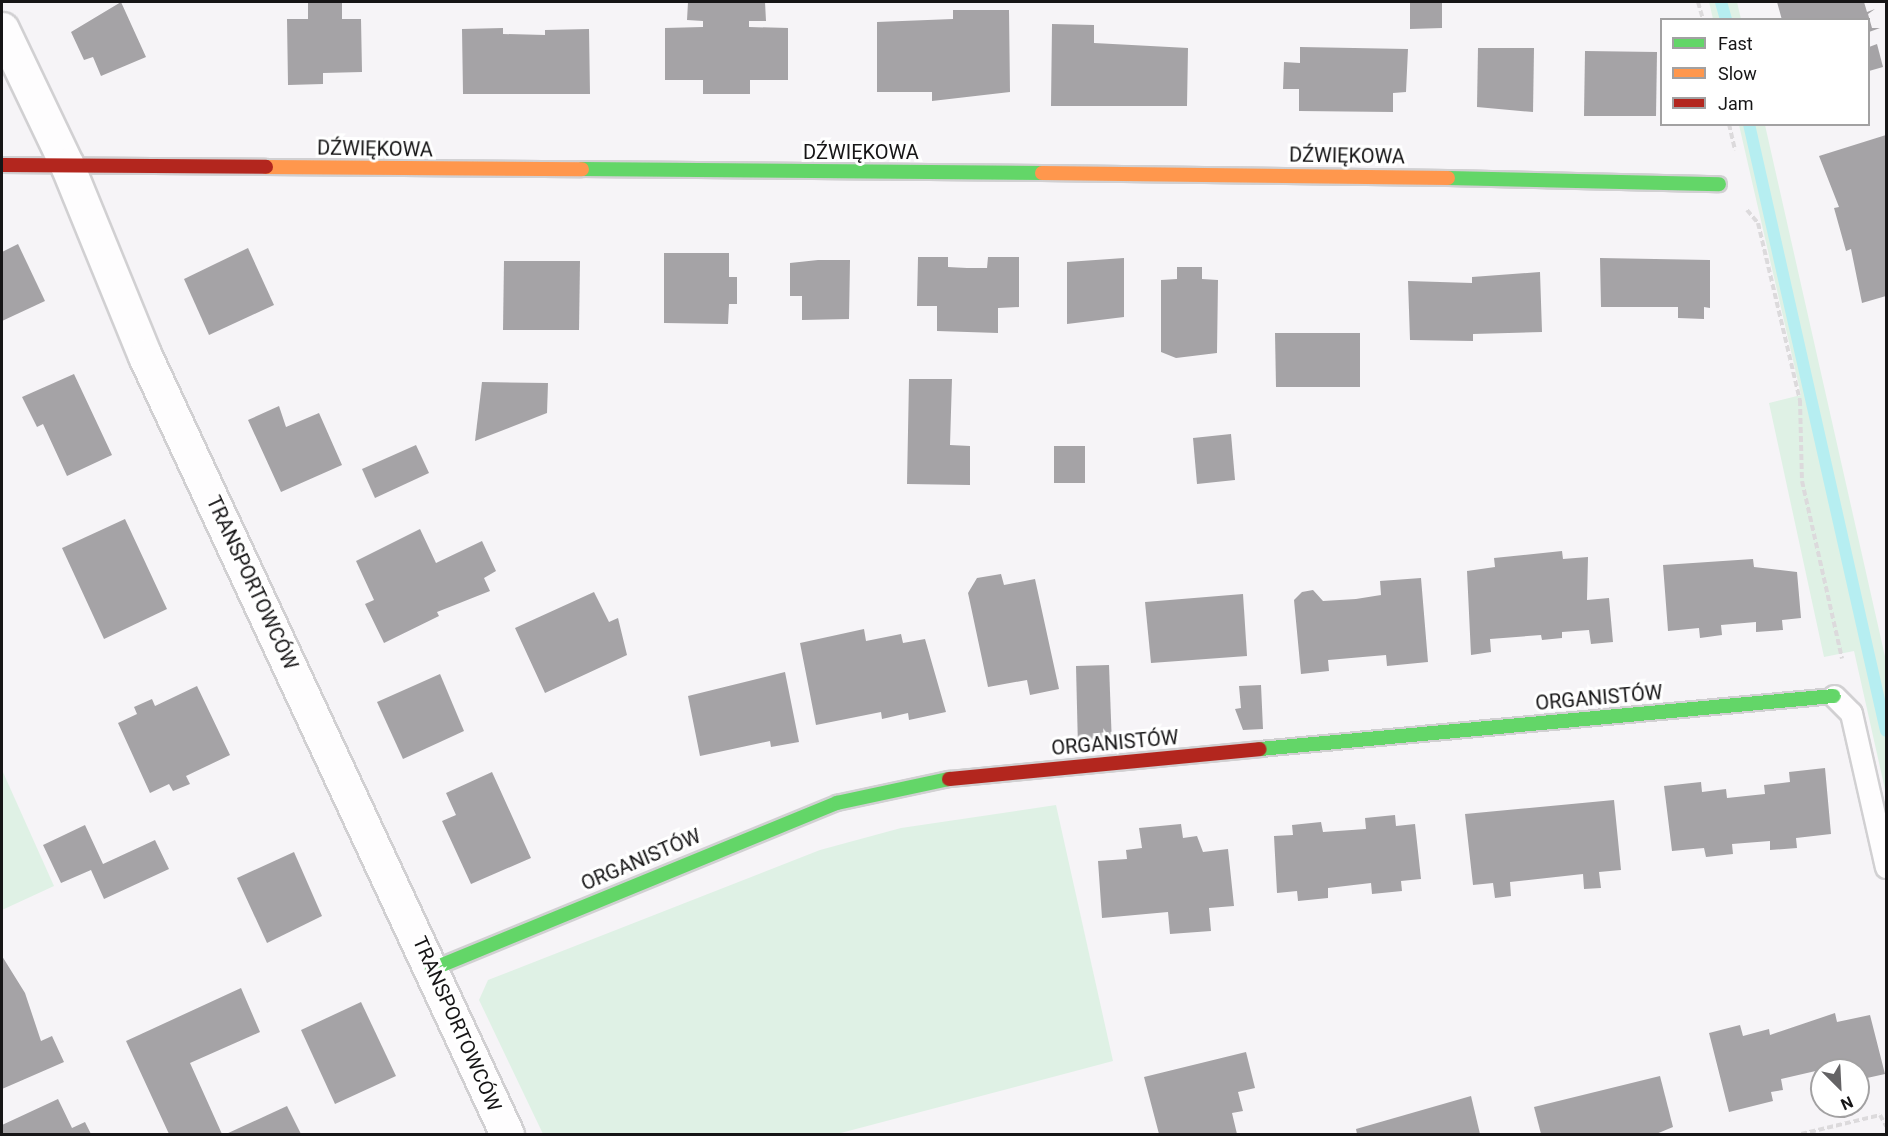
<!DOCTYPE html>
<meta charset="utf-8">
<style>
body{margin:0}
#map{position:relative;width:1888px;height:1136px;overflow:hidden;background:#f6f4f7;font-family:Roboto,sans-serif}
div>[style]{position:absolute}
.green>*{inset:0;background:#dff1e5}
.stream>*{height:12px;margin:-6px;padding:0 6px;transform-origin:6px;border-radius:6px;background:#b6eef1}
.building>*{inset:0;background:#a5a3a6}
.path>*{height:4px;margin-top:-2px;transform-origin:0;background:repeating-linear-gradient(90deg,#dcdadc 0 6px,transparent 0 9px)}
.roads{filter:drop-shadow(2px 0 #d1d0d2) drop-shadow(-2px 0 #d1d0d2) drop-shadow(0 2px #d1d0d2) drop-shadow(0 -2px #d1d0d2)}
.lane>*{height:21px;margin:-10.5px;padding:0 10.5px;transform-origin:10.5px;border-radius:10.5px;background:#fefdfe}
.street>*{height:33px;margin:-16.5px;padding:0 16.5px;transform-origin:16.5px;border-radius:16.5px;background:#fefdfe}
.fast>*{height:14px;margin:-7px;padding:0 7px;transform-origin:7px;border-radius:7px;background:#63d668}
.slow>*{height:14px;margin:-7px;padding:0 7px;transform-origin:7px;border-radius:7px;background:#ff974d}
.jam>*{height:14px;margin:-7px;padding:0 7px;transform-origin:7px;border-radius:7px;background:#b3261e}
span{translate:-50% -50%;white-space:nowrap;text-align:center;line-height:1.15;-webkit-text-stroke:6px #fff;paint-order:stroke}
.street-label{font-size:20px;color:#161516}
.frame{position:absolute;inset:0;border:3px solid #161516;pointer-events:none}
.legend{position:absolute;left:1660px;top:18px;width:210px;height:108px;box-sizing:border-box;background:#fff;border:2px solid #a2a1a2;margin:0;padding:8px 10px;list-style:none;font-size:18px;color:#161516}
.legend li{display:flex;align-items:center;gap:12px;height:30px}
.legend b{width:30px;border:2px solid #a2a1a2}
.north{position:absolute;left:1810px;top:1058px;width:60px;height:60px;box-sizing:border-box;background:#fff;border:2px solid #a2a1a2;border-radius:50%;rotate:156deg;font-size:16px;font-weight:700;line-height:24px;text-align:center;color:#161516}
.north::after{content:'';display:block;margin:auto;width:21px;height:27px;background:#646365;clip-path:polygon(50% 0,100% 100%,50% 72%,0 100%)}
</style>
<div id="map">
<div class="green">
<i style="clip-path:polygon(1709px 2px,1737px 2px,1741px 19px,1713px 19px)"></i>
<i style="clip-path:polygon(1739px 125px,1765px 125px,1886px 661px,1886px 794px,1854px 651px,1824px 657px,1769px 403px,1801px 395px)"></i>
<i style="clip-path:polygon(2px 770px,54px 886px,2px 910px)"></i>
<i style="clip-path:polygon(1056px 805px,1113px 1061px,837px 1134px,543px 1134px,479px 1000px,488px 980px,820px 850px,901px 828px)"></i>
</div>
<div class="stream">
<i style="left:1721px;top:2px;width:19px;rotate:74deg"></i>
<i style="left:1749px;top:124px;width:622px;rotate:77.28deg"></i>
</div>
<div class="building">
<i style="clip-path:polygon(121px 2px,146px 57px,101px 76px,93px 57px,84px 60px,71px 32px)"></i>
<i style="clip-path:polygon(308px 2px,342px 2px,342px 19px,361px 19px,362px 72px,323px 73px,323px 84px,288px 85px,287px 19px,308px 19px)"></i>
<i style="clip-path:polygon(688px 2px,765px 2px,766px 21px,749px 21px,749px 27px,788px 28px,788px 80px,750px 80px,750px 94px,703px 94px,703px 80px,665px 80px,665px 28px,703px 27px,703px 21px,687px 20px)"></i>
<i style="clip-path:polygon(1410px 2px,1442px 2px,1442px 28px,1410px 29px)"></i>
<i style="clip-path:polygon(1777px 2px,1864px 2px,1867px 12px,1875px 9px,1868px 14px,1872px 28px,1880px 28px,1869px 32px,1869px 20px,1782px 20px)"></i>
<i style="clip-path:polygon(953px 10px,1009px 10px,1010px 92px,932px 101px,932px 92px,877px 92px,877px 22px,953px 19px)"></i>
<i style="clip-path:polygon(1052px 24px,1094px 25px,1094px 43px,1188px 48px,1187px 106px,1051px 106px)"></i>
<i style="clip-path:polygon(503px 28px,503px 34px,545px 35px,545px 30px,589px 29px,590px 94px,463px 94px,462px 29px)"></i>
<i style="clip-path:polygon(1877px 44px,1883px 67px,1869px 71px,1869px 47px)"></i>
<i style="clip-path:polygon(1300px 47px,1408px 49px,1406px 92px,1393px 93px,1393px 112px,1299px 111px,1299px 89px,1283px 89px,1284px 62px,1300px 63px)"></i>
<i style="clip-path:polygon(1478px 48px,1534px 48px,1533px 112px,1477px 107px)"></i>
<i style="clip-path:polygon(1585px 51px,1657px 52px,1656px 116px,1584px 116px)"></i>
<i style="clip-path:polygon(1886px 135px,1886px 296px,1862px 303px,1851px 249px,1846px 251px,1834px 208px,1839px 207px,1819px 156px)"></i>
<i style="clip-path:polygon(18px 244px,45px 301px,2px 321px,2px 252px)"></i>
<i style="clip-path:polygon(248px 248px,274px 305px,209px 335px,184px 279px)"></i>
<i style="clip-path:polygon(664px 253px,729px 253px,729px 277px,737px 277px,737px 304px,729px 304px,728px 324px,664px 323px)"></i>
<i style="clip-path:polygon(918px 257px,948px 257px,948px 267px,967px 268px,987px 268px,988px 257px,1019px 257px,1019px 307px,998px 308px,998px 333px,937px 331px,937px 306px,917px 306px)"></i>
<i style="clip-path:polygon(1124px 258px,1124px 317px,1067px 324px,1067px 262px)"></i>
<i style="clip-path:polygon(1600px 258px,1710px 260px,1710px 308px,1704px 307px,1704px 319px,1678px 318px,1678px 307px,1601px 307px)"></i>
<i style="clip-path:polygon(818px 260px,850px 260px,849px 319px,802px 320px,802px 296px,790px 296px,790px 263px)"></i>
<i style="clip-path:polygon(504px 261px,580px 261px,579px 330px,503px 330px)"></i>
<i style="clip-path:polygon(1177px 267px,1202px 267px,1202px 279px,1218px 280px,1217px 353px,1176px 358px,1161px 352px,1161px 280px,1177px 279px)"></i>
<i style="clip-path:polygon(1540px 272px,1542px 332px,1473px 334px,1473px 341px,1410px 340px,1408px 281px,1472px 283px,1472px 277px)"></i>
<i style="clip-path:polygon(1275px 333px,1360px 333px,1360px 387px,1276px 387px)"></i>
<i style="clip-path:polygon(74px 374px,112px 455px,67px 476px,43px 424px,37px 427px,22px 397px)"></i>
<i style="clip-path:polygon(909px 379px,952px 379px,950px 445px,970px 446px,970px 485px,907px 484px)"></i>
<i style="clip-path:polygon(482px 382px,548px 383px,547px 413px,475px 441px)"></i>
<i style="clip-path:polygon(279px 406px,286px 427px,319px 413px,342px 465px,281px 492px,248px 420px)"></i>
<i style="clip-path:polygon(1231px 434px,1235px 480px,1197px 484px,1193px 438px)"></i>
<i style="clip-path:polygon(416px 445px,429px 473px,375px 498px,362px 469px)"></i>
<i style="clip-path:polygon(1054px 446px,1085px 446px,1085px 483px,1054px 483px)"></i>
<i style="clip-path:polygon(125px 519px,167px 609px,104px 639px,62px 548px)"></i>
<i style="clip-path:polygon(420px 529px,436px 563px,482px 541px,496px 571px,484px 578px,490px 591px,437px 612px,439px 616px,384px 643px,365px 604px,374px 600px,356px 561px)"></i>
<i style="clip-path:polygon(1562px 551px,1563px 559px,1588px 557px,1587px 600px,1609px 598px,1613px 642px,1591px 644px,1589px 630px,1562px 632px,1562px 638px,1542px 640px,1541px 635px,1490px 639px,1491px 652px,1471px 655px,1467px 571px,1495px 567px,1494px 558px)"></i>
<i style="clip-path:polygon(1753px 559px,1754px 567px,1797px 572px,1801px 618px,1782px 620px,1783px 630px,1756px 632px,1756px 622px,1721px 625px,1722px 635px,1700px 638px,1699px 628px,1668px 631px,1663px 565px)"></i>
<i style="clip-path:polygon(1001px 574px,1004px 585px,1035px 579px,1059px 689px,1030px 695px,1027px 680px,988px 687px,968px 593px,977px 578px)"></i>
<i style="clip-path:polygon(1421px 578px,1428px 662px,1387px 666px,1386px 655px,1328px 660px,1329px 671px,1301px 674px,1294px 600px,1302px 592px,1313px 590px,1323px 601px,1356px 599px,1381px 595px,1380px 581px)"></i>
<i style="clip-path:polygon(594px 592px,609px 622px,618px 618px,627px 655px,545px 693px,515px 628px)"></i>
<i style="clip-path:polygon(1243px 594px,1247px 656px,1151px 663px,1145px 602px)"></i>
<i style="clip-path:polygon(864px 629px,866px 641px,901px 634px,903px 643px,925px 639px,946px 712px,909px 720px,908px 713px,882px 719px,881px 712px,816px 725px,800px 643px)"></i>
<i style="clip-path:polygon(1109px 665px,1112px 746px,1078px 748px,1076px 666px)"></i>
<i style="clip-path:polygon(785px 672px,799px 742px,771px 747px,770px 741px,700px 756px,688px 696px)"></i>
<i style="clip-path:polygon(440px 674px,464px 731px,403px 759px,377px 702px)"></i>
<i style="clip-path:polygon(1261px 685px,1263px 729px,1243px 730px,1235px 709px,1241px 708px,1239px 686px)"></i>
<i style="clip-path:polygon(197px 686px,230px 755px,186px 776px,190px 784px,173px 791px,169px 784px,150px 793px,118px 723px,137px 714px,134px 707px,152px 699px,155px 706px)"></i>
<i style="clip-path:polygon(1825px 768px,1831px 834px,1796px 838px,1797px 848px,1770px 850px,1770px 841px,1732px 844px,1733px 854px,1706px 857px,1704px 848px,1672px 851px,1664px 786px,1701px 782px,1702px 792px,1726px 789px,1727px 798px,1765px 794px,1764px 785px,1790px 782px,1789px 772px)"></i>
<i style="clip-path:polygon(492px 772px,531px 858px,471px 884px,442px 821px,456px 815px,446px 793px)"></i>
<i style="clip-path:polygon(1614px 800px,1621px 870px,1599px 872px,1601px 888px,1584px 889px,1583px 874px,1510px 882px,1511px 896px,1495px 898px,1493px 883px,1473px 885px,1465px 814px)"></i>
<i style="clip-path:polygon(1395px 815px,1396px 826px,1415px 824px,1421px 879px,1401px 881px,1402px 891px,1372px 894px,1371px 883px,1328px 888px,1328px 898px,1298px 901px,1297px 891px,1277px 893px,1274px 836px,1293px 835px,1292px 825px,1321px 822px,1323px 832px,1366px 829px,1365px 818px)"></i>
<i style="clip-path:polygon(1181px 824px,1183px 838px,1197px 836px,1203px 852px,1228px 849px,1234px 906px,1209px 908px,1211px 931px,1170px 934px,1168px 912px,1102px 918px,1098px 861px,1127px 859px,1126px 850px,1142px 848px,1139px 828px)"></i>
<i style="clip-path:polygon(85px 825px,103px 864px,155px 840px,169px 869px,104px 899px,91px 870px,61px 883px,43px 845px)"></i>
<i style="clip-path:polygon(294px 852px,322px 916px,267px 943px,237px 878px)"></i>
<i style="clip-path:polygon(2px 956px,25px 993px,41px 1041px,52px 1036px,64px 1062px,2px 1089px)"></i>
<i style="clip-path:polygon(241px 988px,260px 1032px,190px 1063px,222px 1134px,169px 1134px,126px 1041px)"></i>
<i style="clip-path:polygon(361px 1002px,396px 1076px,335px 1104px,301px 1030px)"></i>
<i style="clip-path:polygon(1835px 1013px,1837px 1022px,1870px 1015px,1885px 1074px,1858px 1080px,1858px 1070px,1822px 1070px,1822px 1076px,1820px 1070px,1781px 1079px,1783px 1090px,1771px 1092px,1773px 1101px,1729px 1112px,1709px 1033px,1740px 1025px,1743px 1036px,1769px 1029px,1770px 1035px)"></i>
<i style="clip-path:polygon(1246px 1052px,1255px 1088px,1238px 1092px,1243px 1111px,1232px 1113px,1237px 1134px,1159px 1134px,1144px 1077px)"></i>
<i style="clip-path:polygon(1660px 1076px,1673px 1127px,1656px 1134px,1541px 1134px,1534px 1107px)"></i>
<i style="clip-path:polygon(1471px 1096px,1480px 1134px,1357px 1134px,1356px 1129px)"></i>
<i style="clip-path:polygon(58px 1099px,72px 1128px,85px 1122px,91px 1134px,2px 1134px,2px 1125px)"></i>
<i style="clip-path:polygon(287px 1106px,301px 1134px,226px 1134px)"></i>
</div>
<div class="path">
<i style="left:1698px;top:2px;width:19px;rotate:74deg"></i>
<i style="left:1729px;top:124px;width:27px;rotate:77deg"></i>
<i style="left:1747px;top:210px;width:17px;rotate:50deg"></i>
<i style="left:1758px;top:223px;width:182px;rotate:76.7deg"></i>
<i style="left:1800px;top:400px;width:81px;rotate:88.6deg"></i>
<i style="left:1802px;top:481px;width:182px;rotate:77.3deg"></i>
<i style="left:1801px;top:1134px;width:81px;rotate:-13.5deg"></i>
<i style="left:1880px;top:1115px;width:13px;rotate:61deg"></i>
</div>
<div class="roads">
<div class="lane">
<i style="left:1834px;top:696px;width:24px;rotate:45deg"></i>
<i style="left:1851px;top:713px;width:158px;rotate:77.2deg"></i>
</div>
<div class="street">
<i style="left:2px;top:29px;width:151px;rotate:64.5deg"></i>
<i style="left:67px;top:165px;width:206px;rotate:67.8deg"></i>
<i style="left:145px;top:356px;width:858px;rotate:65.05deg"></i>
</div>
<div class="fast">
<i style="left:582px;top:169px;width:460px;rotate:0.5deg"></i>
<i style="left:1448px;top:178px;width:271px;rotate:1.3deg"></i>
<i style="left:1260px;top:749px;width:576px;rotate:-5.28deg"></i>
<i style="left:432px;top:969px;width:438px;rotate:-22.3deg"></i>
<i style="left:837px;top:803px;width:115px;rotate:-12.1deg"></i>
</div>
<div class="slow">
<i style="left:266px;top:167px;width:316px;rotate:0.4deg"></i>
<i style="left:1042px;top:173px;width:406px;rotate:0.7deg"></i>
</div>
<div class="jam">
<i style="left:2px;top:165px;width:264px;rotate:0.4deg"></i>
<i style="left:949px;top:779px;width:312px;rotate:-5.5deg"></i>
</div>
</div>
<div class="street-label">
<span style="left:375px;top:149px;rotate:1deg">DŹWIĘKOWA</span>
<span style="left:861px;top:152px">DŹWIĘKOWA</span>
<span style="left:1347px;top:156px;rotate:1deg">DŹWIĘKOWA</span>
<span style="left:252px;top:583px;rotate:65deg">TRANSPORTOWCÓW</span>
<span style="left:1599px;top:698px;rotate:-5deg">ORGANISTÓW</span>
<span style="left:1115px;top:743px;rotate:-5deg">ORGANISTÓW</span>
<span style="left:641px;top:860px;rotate:-23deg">ORGANISTÓW</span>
<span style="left:457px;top:1024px;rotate:66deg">TRANSPORTOWCÓW</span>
</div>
<div class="frame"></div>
<ul class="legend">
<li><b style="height:8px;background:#63d668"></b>Fast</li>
<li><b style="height:8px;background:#ff974d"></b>Slow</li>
<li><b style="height:8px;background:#b3261e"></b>Jam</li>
</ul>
<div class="north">N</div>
</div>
